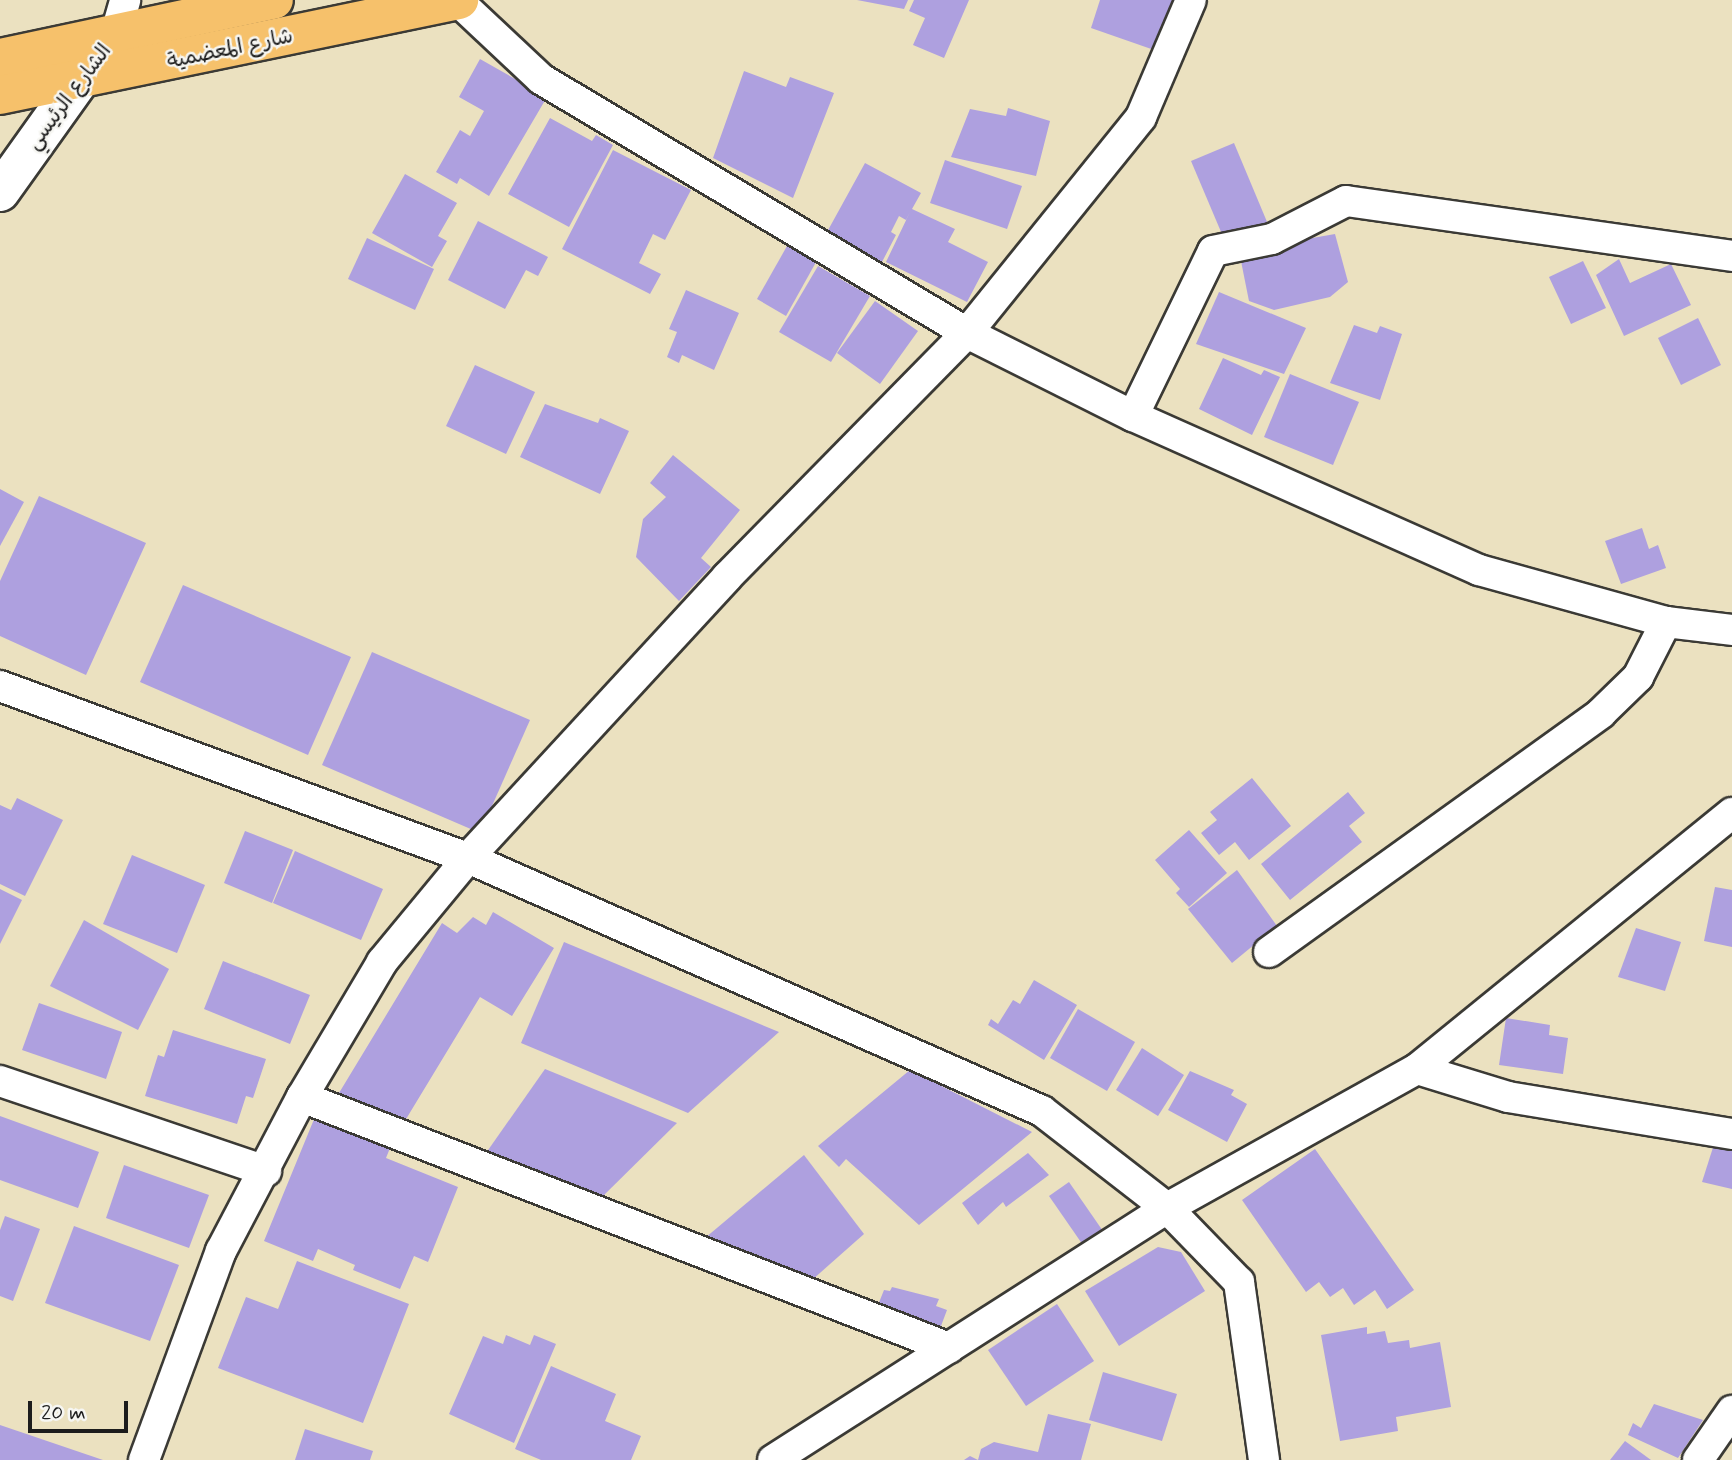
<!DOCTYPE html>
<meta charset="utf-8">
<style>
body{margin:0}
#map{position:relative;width:1732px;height:1460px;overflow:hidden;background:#ebe1c0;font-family:Mynerve,"Playpen Sans Arabic",sans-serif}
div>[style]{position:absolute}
.building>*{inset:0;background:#aea0df}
.roads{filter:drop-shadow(2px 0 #3b3a35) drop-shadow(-2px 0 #3b3a35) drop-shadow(0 2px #3b3a35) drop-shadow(0 -2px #3b3a35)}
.minor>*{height:30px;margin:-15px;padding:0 15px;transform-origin:15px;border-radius:15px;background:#fff}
.tertiary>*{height:38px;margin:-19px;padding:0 19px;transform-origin:19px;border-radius:19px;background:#fff}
.primary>*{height:38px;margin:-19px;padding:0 19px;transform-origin:19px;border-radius:19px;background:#f6c16b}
span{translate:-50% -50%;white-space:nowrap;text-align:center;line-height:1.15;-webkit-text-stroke:5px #f6f6f2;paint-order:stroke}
.street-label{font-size:21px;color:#1c1c1c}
.scale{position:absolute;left:28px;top:1401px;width:100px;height:32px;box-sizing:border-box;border:4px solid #1c1c1c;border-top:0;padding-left:9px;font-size:21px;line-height:24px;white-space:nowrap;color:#1c1c1c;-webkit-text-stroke:5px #f6f6f2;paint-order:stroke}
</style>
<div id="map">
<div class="building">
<i style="clip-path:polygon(857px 0,908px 0,904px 9px)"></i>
<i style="clip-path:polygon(914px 0,969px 0,944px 58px,913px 45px,925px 18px,909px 11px)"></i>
<i style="clip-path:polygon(1100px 0,1175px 0,1157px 51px,1091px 28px)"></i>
<i style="clip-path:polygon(480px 59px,547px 97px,489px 196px,460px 178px,457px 184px,436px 172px,460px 130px,470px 136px,484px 111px,459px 97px)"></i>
<i style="clip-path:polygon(744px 71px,786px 87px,790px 77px,834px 93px,793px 198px,713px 158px)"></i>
<i style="clip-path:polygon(1008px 108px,1050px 121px,1036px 176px,951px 157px,970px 109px,1006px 116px)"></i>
<i style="clip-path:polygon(550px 118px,592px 141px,596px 135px,613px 145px,569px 227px,508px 194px)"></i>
<i style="clip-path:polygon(1234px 143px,1270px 229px,1227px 246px,1191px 161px)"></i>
<i style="clip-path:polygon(613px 150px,691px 190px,665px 240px,653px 234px,639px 263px,661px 274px,650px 294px,562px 249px)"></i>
<i style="clip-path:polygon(945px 160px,1022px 186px,1007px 229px,930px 203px)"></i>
<i style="clip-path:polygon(865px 163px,921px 193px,912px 209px,955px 229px,948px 242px,988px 262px,967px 302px,886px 262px,910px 212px,906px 220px,899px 216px,891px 232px,896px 235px,882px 262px,827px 232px)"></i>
<i style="clip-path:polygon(405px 174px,457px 203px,438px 236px,447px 241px,432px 267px,372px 233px)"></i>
<i style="clip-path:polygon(478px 221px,548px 257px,538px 276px,526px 270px,505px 309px,448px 280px)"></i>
<i style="clip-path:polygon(1335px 234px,1348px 282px,1330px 297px,1274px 310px,1249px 301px,1239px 251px)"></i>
<i style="clip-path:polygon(367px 238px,434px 269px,415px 310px,348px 279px)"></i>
<i style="clip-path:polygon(791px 239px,820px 255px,786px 316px,757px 299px)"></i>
<i style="clip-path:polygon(1619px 259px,1630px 283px,1671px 264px,1691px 305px,1624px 336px,1596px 275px)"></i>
<i style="clip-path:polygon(1583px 261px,1606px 308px,1571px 324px,1549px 277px)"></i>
<i style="clip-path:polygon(818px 266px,870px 296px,831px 362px,779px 332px)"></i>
<i style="clip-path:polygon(686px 290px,739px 313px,714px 370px,682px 355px,679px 363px,667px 357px,677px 332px,669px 329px)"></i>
<i style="clip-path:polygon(1219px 292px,1306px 328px,1284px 374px,1196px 344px)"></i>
<i style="clip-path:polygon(875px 301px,918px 331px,880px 384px,837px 353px)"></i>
<i style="clip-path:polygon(1698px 318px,1721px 365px,1681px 385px,1658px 338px)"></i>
<i style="clip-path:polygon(1354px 325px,1377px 333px,1380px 326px,1402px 334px,1380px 400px,1330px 383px)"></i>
<i style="clip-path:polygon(1223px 358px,1261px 375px,1264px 370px,1280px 377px,1252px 435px,1199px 409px)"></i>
<i style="clip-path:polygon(475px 365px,535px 392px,506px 454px,446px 426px)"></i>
<i style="clip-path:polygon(1290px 374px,1359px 402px,1333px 465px,1264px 437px)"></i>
<i style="clip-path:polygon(545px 404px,598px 423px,600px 418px,629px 431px,600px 494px,520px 457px)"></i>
<i style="clip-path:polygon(673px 455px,740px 510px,701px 558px,711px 567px,679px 601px,636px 557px,643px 519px,666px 497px,650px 483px)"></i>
<i style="clip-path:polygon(0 489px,24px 502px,0 546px)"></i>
<i style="clip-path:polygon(39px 496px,146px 543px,86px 675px,0 636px,0 581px)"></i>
<i style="clip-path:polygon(1642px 528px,1649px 549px,1658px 545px,1666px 568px,1621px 584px,1605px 541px)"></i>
<i style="clip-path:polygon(183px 585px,351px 657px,308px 755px,140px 682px)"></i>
<i style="clip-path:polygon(372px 652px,530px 720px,480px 833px,322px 765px)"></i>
<i style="clip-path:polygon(1252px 778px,1291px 826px,1249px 860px,1235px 842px,1219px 855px,1201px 833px,1217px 820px,1210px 812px)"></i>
<i style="clip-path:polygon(1348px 792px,1365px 813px,1349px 826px,1362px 842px,1290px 900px,1261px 864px)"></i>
<i style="clip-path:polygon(17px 798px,63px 820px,25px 896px,0 884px,0 805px,11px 810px)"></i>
<i style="clip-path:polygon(1189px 830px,1227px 873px,1189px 907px,1176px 893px,1180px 889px,1155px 860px)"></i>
<i style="clip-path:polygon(245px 831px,293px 850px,272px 903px,224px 883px)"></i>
<i style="clip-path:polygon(295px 851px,383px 889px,361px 940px,273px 903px)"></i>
<i style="clip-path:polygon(132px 855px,205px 885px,177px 953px,103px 924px)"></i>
<i style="clip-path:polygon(1237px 870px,1277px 926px,1232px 963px,1188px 909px)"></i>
<i style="clip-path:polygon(1715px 887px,1732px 890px,1732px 947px,1704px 941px)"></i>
<i style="clip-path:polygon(0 889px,22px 900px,0 944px)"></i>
<i style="clip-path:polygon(493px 912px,554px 948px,512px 1016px,480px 997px,400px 1129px,339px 1093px,442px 923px,457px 933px,473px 917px,486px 925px)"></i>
<i style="clip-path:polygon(84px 920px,169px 969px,138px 1030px,50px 986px)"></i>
<i style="clip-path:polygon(1636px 928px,1681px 942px,1665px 991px,1618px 977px)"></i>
<i style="clip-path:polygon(564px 942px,779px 1032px,688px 1113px,521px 1043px)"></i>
<i style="clip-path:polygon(223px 961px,310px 995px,290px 1044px,204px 1009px)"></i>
<i style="clip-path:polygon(1034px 980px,1077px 1005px,1044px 1060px,988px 1025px,991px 1019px,998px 1024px,1013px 1000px,1020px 1004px)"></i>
<i style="clip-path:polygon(39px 1003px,122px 1032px,106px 1079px,22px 1050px)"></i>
<i style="clip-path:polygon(1078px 1009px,1135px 1042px,1107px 1091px,1050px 1058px)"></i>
<i style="clip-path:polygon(1506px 1018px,1550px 1025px,1549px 1035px,1568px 1038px,1563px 1074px,1499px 1065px)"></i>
<i style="clip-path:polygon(173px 1030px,266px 1059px,253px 1098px,246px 1096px,237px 1124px,145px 1096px,158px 1055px,164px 1057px)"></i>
<i style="clip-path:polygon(1142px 1048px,1184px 1075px,1158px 1116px,1116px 1090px)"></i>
<i style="clip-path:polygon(545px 1069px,677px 1123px,599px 1200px,486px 1153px)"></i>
<i style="clip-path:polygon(910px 1070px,1032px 1132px,919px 1225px,846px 1159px,839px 1167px,818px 1146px)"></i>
<i style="clip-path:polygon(1190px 1071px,1234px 1090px,1231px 1095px,1247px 1104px,1227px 1142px,1168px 1110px)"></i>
<i style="clip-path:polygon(317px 1112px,392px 1143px,386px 1158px,458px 1187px,428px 1262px,414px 1256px,400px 1289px,353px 1270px,355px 1265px,318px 1249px,313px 1261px,264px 1241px)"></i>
<i style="clip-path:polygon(0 1116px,99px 1152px,78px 1208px,0 1180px)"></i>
<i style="clip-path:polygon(1716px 1138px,1732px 1141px,1732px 1189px,1702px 1182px)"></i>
<i style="clip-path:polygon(1315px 1149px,1414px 1290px,1387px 1309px,1375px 1290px,1354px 1305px,1343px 1288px,1330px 1297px,1319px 1282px,1306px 1292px,1242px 1200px)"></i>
<i style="clip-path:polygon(1028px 1153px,1049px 1175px,1006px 1207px,1003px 1202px,978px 1225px,962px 1203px)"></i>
<i style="clip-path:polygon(804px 1155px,864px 1234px,812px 1280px,705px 1238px)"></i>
<i style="clip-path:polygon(124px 1165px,209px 1195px,189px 1248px,106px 1218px)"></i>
<i style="clip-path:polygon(1069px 1182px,1105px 1234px,1085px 1248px,1049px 1196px)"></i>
<i style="clip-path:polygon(5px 1216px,40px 1229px,13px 1301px,0 1296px,0 1230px)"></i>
<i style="clip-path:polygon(74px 1226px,179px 1265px,150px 1341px,45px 1303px)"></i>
<i style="clip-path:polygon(1158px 1247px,1181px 1252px,1205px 1291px,1119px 1346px,1085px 1291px)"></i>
<i style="clip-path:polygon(297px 1261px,409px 1304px,363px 1423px,218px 1368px,246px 1297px,278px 1309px)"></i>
<i style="clip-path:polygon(892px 1287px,939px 1299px,936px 1306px,947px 1310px,938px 1334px,876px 1310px,884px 1290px,890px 1291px)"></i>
<i style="clip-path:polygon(1057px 1304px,1094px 1361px,1026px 1406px,988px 1350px)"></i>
<i style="clip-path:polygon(1367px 1327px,1367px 1334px,1385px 1331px,1388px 1343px,1409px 1340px,1410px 1348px,1440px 1342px,1451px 1407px,1396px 1417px,1398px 1431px,1340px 1441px,1321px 1335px)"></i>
<i style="clip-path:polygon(506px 1335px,530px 1345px,534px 1335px,556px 1344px,514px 1443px,449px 1414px,483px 1336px,503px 1344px)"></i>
<i style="clip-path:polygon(551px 1366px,616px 1394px,605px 1421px,641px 1436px,631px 1460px,541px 1460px,515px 1449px)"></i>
<i style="clip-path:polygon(1103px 1372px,1177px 1394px,1162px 1441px,1089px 1420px)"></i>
<i style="clip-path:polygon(1654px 1404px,1703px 1420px,1678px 1458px,1628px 1435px,1633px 1423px,1641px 1428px)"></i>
<i style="clip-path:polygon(1048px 1414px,1091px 1424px,1081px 1460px,964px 1460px,970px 1456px,978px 1460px,981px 1449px,994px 1442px,1038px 1452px)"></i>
<i style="clip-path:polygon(0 1425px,103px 1460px,0 1460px)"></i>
<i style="clip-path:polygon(305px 1429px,373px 1451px,370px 1460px,295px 1460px)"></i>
<i style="clip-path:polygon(1625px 1441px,1651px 1460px,1610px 1460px)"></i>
</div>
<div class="roads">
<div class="minor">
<i style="left:457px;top:0;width:115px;rotate:43.2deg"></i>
<i style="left:541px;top:79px;width:496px;rotate:30.8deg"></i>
<i style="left:967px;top:333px;width:186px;rotate:26.6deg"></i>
<i style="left:1133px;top:416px;width:379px;rotate:24deg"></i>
<i style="left:1479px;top:570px;width:194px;rotate:15.5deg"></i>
<i style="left:1666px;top:622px;width:66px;rotate:6.9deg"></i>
<i style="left:115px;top:36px;width:37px;rotate:-74deg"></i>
<i style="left:1133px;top:416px;width:183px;rotate:-64.1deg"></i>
<i style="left:1213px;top:251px;width:60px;rotate:-11.5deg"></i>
<i style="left:1272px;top:239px;width:83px;rotate:-27.2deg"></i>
<i style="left:1346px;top:201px;width:390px;rotate:8.1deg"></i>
<i style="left:0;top:686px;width:499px;rotate:20.2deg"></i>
<i style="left:468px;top:858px;width:627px;rotate:23.79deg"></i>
<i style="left:1042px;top:1111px;width:158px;rotate:37.8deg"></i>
<i style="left:1167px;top:1208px;width:103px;rotate:45.8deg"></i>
<i style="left:1239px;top:1282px;width:180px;rotate:82deg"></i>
<i style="left:1269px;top:952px;width:409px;rotate:-35.7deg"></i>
<i style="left:1601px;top:713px;width:52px;rotate:-44.2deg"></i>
<i style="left:1638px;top:677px;width:62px;rotate:-63deg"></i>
<i style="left:1417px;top:1069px;width:95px;rotate:17.1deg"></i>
<i style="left:1508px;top:1097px;width:227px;rotate:9.4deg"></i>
<i style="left:0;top:1081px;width:281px;rotate:18.7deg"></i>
<i style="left:302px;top:1097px;width:694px;rotate:21.2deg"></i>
<i style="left:144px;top:1460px;width:223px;rotate:-69.8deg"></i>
<i style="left:221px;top:1251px;width:174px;rotate:-62.3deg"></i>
<i style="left:302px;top:1097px;width:157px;rotate:-59.3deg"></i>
<i style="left:382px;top:962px;width:135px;rotate:-50.4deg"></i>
<i style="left:468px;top:858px;width:382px;rotate:-47.3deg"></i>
<i style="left:727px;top:577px;width:342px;rotate:-45.5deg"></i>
<i style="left:967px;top:333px;width:277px;rotate:-51.1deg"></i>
<i style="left:1141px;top:117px;width:127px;rotate:-66.9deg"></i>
<i style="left:773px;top:1460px;width:468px;rotate:-32.6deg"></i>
<i style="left:1167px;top:1208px;width:286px;rotate:-29.1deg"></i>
<i style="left:1417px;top:1069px;width:406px;rotate:-39.1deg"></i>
<i style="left:1698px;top:1460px;width:60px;rotate:-55.2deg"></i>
</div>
<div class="tertiary">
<i style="left:0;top:192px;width:162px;rotate:-54.5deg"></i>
</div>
<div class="primary">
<i style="left:0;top:58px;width:280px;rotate:-12deg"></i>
<i style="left:0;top:95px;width:469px;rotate:-11.7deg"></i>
</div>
</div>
<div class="street-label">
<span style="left:230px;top:49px;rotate:-12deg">شارع المعضمية</span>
<span style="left:69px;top:97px;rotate:-53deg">الشارع الرئيسي</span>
</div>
<div class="scale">20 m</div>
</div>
